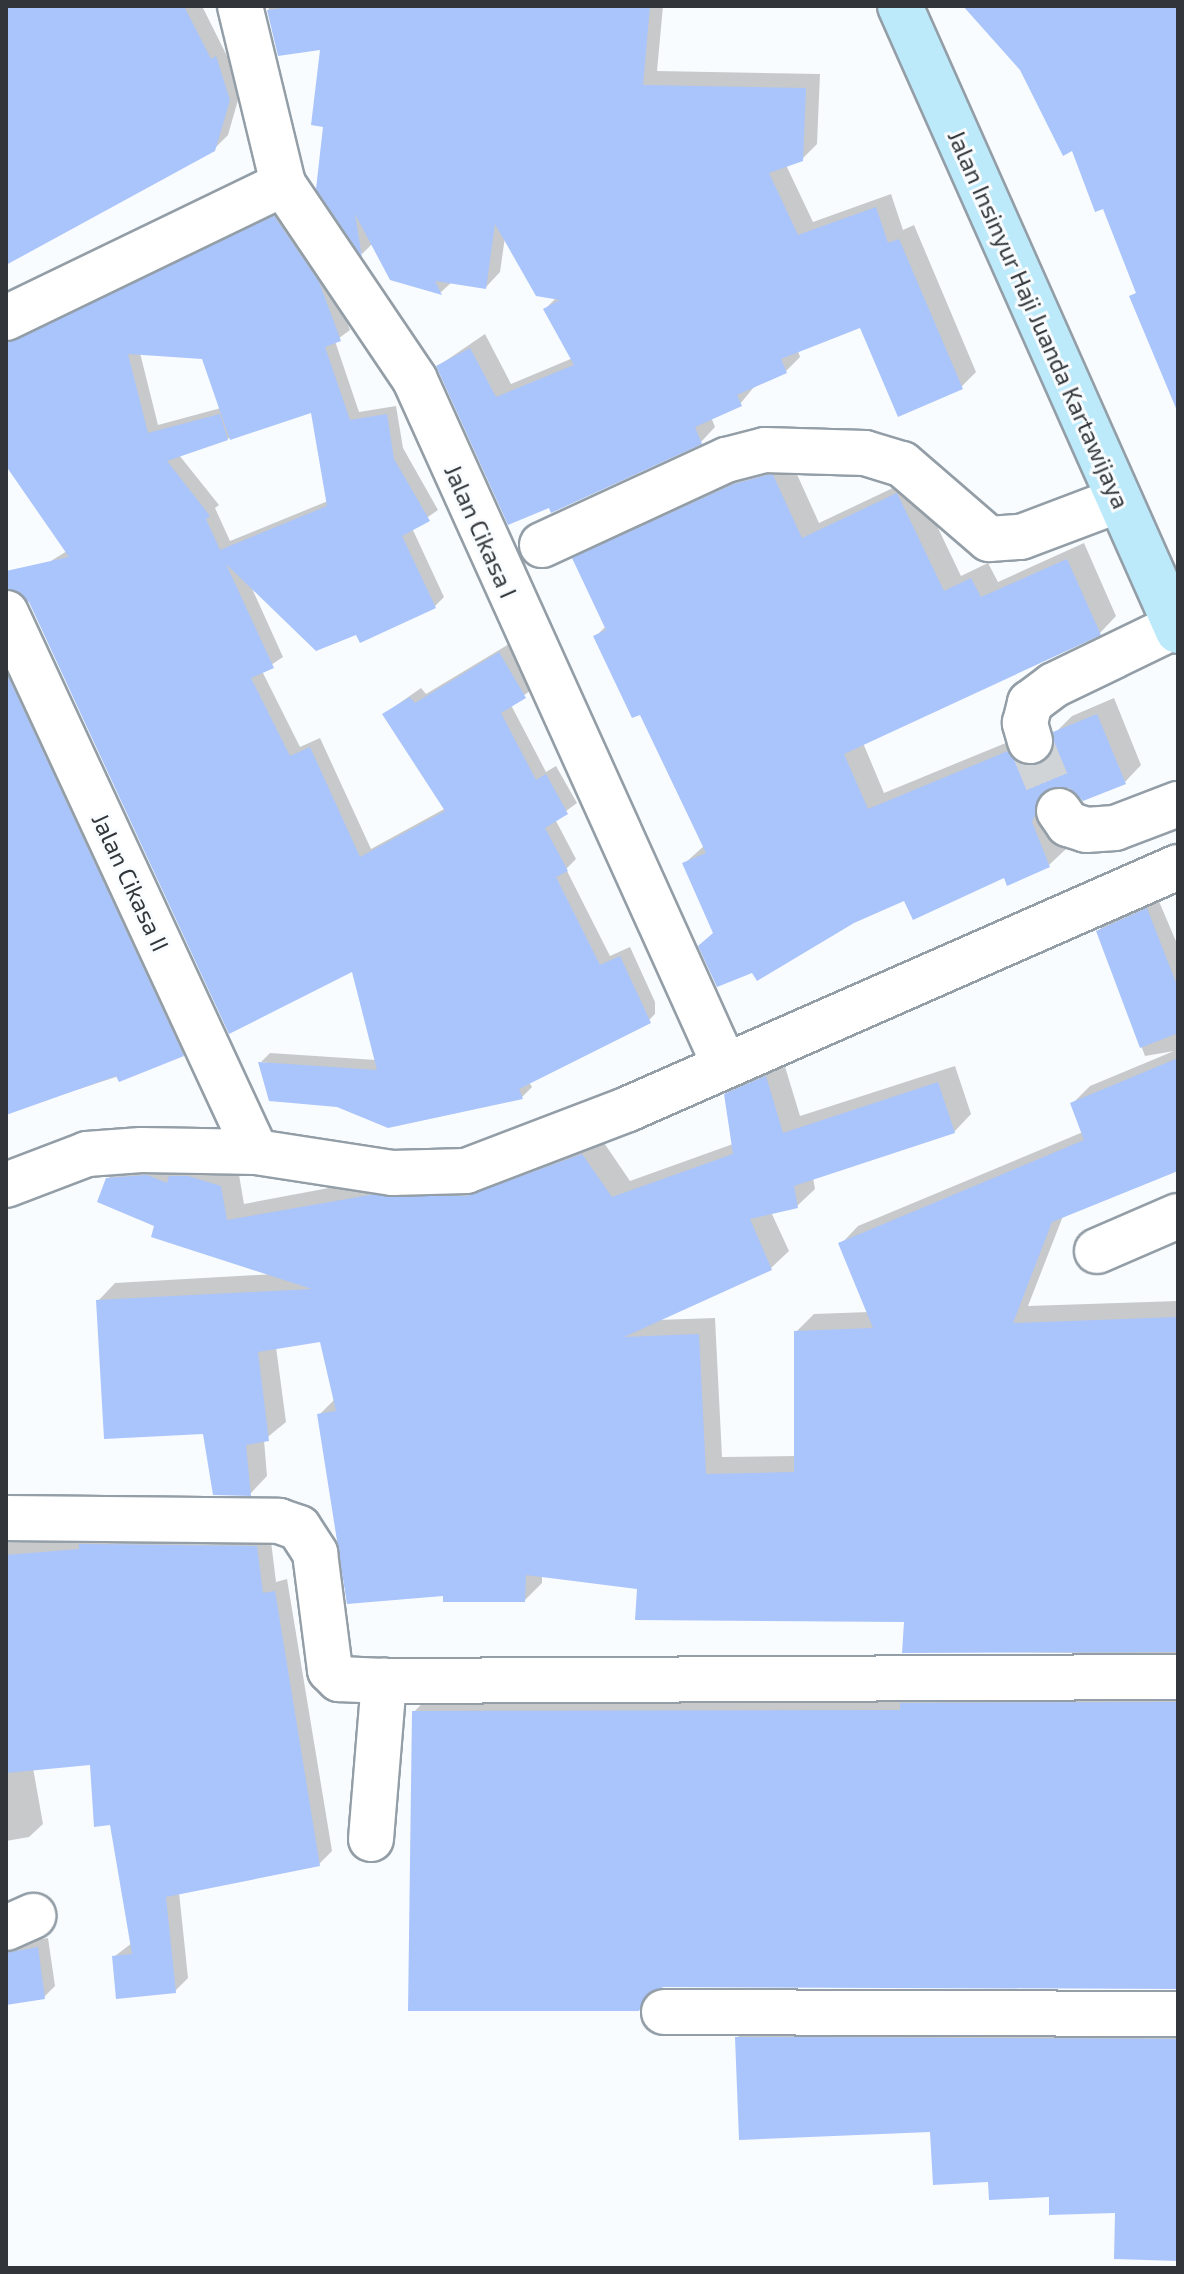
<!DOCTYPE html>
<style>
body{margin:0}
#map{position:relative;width:1184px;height:2274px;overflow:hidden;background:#f9fcfe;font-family:"Exo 2",sans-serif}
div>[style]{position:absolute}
.shadow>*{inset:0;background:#0003}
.building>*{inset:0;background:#aac4fc}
.minor-tunnel>*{height:44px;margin-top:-22px;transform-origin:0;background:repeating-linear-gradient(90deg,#d1d4d7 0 44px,transparent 0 66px)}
.roads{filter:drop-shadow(2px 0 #939ea7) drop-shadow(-2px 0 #939ea7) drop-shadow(0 2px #939ea7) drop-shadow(0 -2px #939ea7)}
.minor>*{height:44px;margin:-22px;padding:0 22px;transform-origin:22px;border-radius:22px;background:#fff}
.major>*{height:44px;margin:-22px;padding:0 22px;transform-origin:22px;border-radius:22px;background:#bceafb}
span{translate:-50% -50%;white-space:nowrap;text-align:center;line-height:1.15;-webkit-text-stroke:6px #f9fcfe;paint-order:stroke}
.street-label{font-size:24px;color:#32363a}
.frame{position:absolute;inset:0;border:8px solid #32363a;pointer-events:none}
</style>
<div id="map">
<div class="shadow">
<i style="clip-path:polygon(6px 6px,202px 6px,242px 86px,228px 135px,214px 149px,6px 263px)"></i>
<i style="clip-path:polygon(268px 6px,663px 6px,657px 71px,820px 74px,817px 144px,802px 159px,786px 165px,813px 222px,891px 194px,903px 230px,914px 225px,976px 372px,961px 387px,861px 326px,798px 351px,800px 357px,785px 372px,754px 387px,740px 404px,711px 417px,715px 427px,701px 442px,552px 510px,438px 366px,485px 334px,511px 384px,573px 358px,545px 309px,557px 297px,505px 237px,500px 272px,486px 287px,452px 282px,441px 292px,391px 278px,373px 243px,362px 254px,318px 188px,326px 125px,322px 48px,279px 54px)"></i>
<i style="clip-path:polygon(evenodd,285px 208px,328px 272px,350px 330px,335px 341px,359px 412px,396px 406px,403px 448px,438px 510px,412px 528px,444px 597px,434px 607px,357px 632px,250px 584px,283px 657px,262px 671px,300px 747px,320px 738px,371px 849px,446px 808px,384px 714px,421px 688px,426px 694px,509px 644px,535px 687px,511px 705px,546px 772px,556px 766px,577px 803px,555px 819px,576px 859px,566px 869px,610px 956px,630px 947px,655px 1002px,655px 1014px,645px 1024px,529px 1082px,532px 1087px,522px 1097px,261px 1062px,270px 1053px,376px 1060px,354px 969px,46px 564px,67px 551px,6px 463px,6px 330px,285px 208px,140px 353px,204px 357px,221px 408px,158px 425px,140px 353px,285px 208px,312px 410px,328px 501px,230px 541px,215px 508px,219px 505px,179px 455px,312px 410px)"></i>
<i style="clip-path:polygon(790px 459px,819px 523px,914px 478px,961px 576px,988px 563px,998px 582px,1084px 543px,1116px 616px,1100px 633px,863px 743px,884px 793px,1025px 735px,1040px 749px,1056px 749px,1055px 733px,1072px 716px,1114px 698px,1141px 765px,1125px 782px,1054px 788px,1047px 804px,1066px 849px,1049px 865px,905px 898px,715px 932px,684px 864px,705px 845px,641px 712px,596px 636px,606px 626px,575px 559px,592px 542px,753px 468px)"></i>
<i style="clip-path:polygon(6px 643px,193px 1045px,183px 1055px,6px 1113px)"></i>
<i style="clip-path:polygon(1158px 899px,1178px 946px,1178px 1170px,1063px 1216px,1028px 1306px,1178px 1301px,1178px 1654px,904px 1651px,906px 1620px,542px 1575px,542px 1583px,525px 1600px,445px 1594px,319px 1415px,335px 1399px,322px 1340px,276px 1347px,286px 1422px,264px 1440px,267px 1476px,250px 1494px,98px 1301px,115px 1283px,274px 1274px,157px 1224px,108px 1179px,126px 1161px,238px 1169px,244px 1204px,600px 1137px,630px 1181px,733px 1144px,726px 1095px,743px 1077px,783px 1060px,800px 1116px,955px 1066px,971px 1114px,954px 1132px,813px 1178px,815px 1189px,797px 1206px,771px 1212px,789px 1251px,771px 1268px,657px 1320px,715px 1318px,722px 1457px,796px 1456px,796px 1332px,814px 1314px,869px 1312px,841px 1244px,858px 1226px,1083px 1132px,1072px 1104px,1090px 1086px,1174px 1051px,1145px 1056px,1098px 931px,1109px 921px)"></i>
<i style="clip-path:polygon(6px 1528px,25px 1530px,26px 1542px,270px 1533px,276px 1582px,287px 1579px,332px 1851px,319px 1864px,179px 1892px,188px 1978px,175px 1991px,115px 1956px,132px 1943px,112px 1823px,92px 1763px,33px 1768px,43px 1824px,29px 1837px,6px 1841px)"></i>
<i style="clip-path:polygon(1178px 1686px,1178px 1987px,659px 1986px,638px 2009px,414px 1712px,431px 1694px)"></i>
<i style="clip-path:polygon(48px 1938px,55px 1986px,44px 1997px,6px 2003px,6px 1944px)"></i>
<i style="clip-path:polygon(754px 2021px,1178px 2022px,1178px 2259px,1117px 2211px,990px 2179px,931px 2130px,737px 2038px)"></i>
</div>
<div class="building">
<i style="clip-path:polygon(6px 6px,184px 6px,211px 59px,216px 56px,230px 100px,215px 151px,6px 265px)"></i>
<i style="clip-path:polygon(298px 6px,650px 6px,643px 85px,806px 88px,803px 161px,769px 173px,798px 235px,876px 207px,888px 243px,899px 239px,963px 389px,898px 417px,860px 328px,781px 359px,787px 373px,737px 395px,742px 406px,695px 427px,702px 444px,551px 513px,549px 508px,508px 525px,436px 366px,470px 348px,496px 397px,574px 365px,543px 309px,560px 300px,536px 296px,495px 224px,486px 289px,435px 281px,442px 295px,390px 280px,355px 214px,362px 257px,316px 189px,323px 127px,311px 125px,320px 50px,278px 56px,267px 10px)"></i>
<i style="clip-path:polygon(963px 6px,1178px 6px,1178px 413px,1129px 296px,1136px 293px,1103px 209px,1095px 212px,1072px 151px,1063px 156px,1020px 70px)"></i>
<i style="clip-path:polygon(evenodd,274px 216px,319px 282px,341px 341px,325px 347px,350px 420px,387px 414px,394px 459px,430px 521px,402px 536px,436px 608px,360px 643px,356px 635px,316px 651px,226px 564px,274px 668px,251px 678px,290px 756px,310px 747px,360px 857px,445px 811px,382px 714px,410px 697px,415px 703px,499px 652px,526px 698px,501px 713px,536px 780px,546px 774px,568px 814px,545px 828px,568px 871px,556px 877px,600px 965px,620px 956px,651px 1023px,519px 1089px,523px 1099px,388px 1128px,337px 1107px,269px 1101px,258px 1062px,377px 1070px,352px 972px,229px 1034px,29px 602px,6px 588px,6px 571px,69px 557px,6px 466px,6px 343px,274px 216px,128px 354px,202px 359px,230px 440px,311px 413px,327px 506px,220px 550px,206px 519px,210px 516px,167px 461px,228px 440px,220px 414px,148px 433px,128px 354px)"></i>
<i style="clip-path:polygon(768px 475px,773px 475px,802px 538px,897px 493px,944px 591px,971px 578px,981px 597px,1067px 559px,1101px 635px,844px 754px,868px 809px,1008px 751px,1023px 765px,1037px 765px,1054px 748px,1053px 732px,1097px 714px,1126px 784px,1083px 801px,1069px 788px,1044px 791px,1032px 822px,1050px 867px,1007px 886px,1004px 878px,913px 920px,904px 901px,854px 923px,757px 981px,752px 973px,717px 987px,698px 946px,713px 933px,682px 863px,706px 853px,640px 715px,632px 718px,593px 636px,606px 630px,572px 558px,734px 484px)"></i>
<i style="clip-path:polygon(6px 672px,184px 1056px,119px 1082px,116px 1076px,6px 1115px)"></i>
<i style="clip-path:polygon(1147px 908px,1178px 988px,1178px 1033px,1140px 1048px,1096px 931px)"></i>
<i style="clip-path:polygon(1178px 1058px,1178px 1171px,1052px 1222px,1013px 1323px,1178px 1317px,1178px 1652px,902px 1653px,904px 1622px,635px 1620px,637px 1589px,526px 1575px,525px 1602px,443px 1602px,443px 1596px,347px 1604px,317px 1414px,336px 1411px,320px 1342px,258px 1352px,269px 1441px,246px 1445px,251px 1496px,213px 1495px,203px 1434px,104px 1439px,96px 1300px,312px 1289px,151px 1237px,154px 1226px,97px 1202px,106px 1178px,147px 1175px,167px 1183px,169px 1176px,188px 1176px,221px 1186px,227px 1220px,370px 1195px,467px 1196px,582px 1154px,612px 1197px,733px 1154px,724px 1094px,766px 1076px,783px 1133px,938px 1082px,955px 1133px,794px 1186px,798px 1208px,750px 1219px,772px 1270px,624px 1337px,699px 1334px,706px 1474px,794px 1472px,794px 1331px,873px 1328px,838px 1243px,1084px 1140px,1070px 1103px)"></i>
<i style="clip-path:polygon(79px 1544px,257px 1546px,263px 1593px,275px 1591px,320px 1866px,166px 1897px,176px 1993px,116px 1999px,112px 1956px,132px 1954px,110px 1825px,94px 1827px,90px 1765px,6px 1773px,6px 1555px,79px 1549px)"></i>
<i style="clip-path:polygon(1178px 1702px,1178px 1989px,664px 1987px,651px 1991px,639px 2011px,408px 2011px,412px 1711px,900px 1710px,900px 1703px)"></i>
<i style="clip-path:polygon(38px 1947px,45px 1999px,6px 2005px,6px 1953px)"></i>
<i style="clip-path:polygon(735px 2037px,1178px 2039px,1178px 2261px,1114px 2259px,1115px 2213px,1049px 2215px,1049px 2197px,989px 2200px,988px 2182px,933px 2185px,930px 2132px,739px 2140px)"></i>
</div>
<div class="minor-tunnel">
<i style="left:1030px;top:741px;width:76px;rotate:67.5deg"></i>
</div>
<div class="roads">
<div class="minor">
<i style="left:240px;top:6px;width:183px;rotate:76.4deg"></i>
<i style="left:283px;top:184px;width:236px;rotate:56deg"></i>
<i style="left:415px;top:380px;width:751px;rotate:65.69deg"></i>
<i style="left:6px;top:318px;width:308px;rotate:-25.8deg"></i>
<i style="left:542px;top:545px;width:203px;rotate:-24.8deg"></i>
<i style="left:726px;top:460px;width:40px;rotate:-14.4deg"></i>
<i style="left:765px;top:450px;width:100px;rotate:1.7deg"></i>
<i style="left:865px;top:453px;width:39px;rotate:17deg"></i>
<i style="left:902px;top:464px;width:115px;rotate:40.8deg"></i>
<i style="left:989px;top:539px;width:32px;rotate:-4deg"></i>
<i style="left:1021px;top:537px;width:105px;rotate:-20.7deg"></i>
<i style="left:6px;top:613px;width:594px;rotate:65.12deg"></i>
<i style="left:1030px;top:741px;width:19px;rotate:-106deg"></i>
<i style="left:1025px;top:723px;width:21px;rotate:-76deg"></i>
<i style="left:1030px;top:703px;width:30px;rotate:-37deg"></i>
<i style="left:1054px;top:685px;width:136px;rotate:-25.8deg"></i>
<i style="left:1059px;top:811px;width:16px;rotate:55deg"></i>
<i style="left:1068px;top:824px;width:19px;rotate:18deg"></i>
<i style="left:1086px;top:830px;width:29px;rotate:-4deg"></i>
<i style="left:1115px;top:828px;width:67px;rotate:-20.9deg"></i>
<i style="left:6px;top:1185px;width:87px;rotate:-20.9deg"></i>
<i style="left:87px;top:1154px;width:54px;rotate:-4.2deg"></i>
<i style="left:141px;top:1150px;width:115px;rotate:1deg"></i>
<i style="left:256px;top:1152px;width:138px;rotate:8.8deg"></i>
<i style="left:392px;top:1173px;width:74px;rotate:-1.5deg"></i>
<i style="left:466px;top:1171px;width:173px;rotate:-20.9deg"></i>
<i style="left:628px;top:1109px;width:601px;rotate:-23.75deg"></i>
<i style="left:1097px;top:1251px;width:88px;rotate:-23.4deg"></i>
<i style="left:6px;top:1518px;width:273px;rotate:0.6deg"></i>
<i style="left:279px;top:1521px;width:21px;rotate:19deg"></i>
<i style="left:299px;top:1528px;width:30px;rotate:57deg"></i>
<i style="left:315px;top:1553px;width:118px;rotate:82.7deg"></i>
<i style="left:330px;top:1670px;width:13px;rotate:45deg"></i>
<i style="left:339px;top:1679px;width:45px;rotate:2.5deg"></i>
<i style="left:371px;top:1839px;width:159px;rotate:-85.3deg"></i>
<i style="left:384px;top:1681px;width:794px;rotate:-0.29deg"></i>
<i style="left:6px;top:1928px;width:30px;rotate:-24deg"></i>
<i style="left:664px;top:2012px;width:514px;rotate:0.22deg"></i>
</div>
<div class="major">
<i style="left:900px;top:6px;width:684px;rotate:66.02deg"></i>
</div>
</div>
<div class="street-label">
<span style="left:1039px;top:319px;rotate:66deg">Jalan Insinyur Haji Juanda Kartawijaya</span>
<span style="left:481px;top:531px;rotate:66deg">Jalan Cikasa I</span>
<span style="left:131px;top:882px;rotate:65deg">Jalan Cikasa II</span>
</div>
<div class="frame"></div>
</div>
